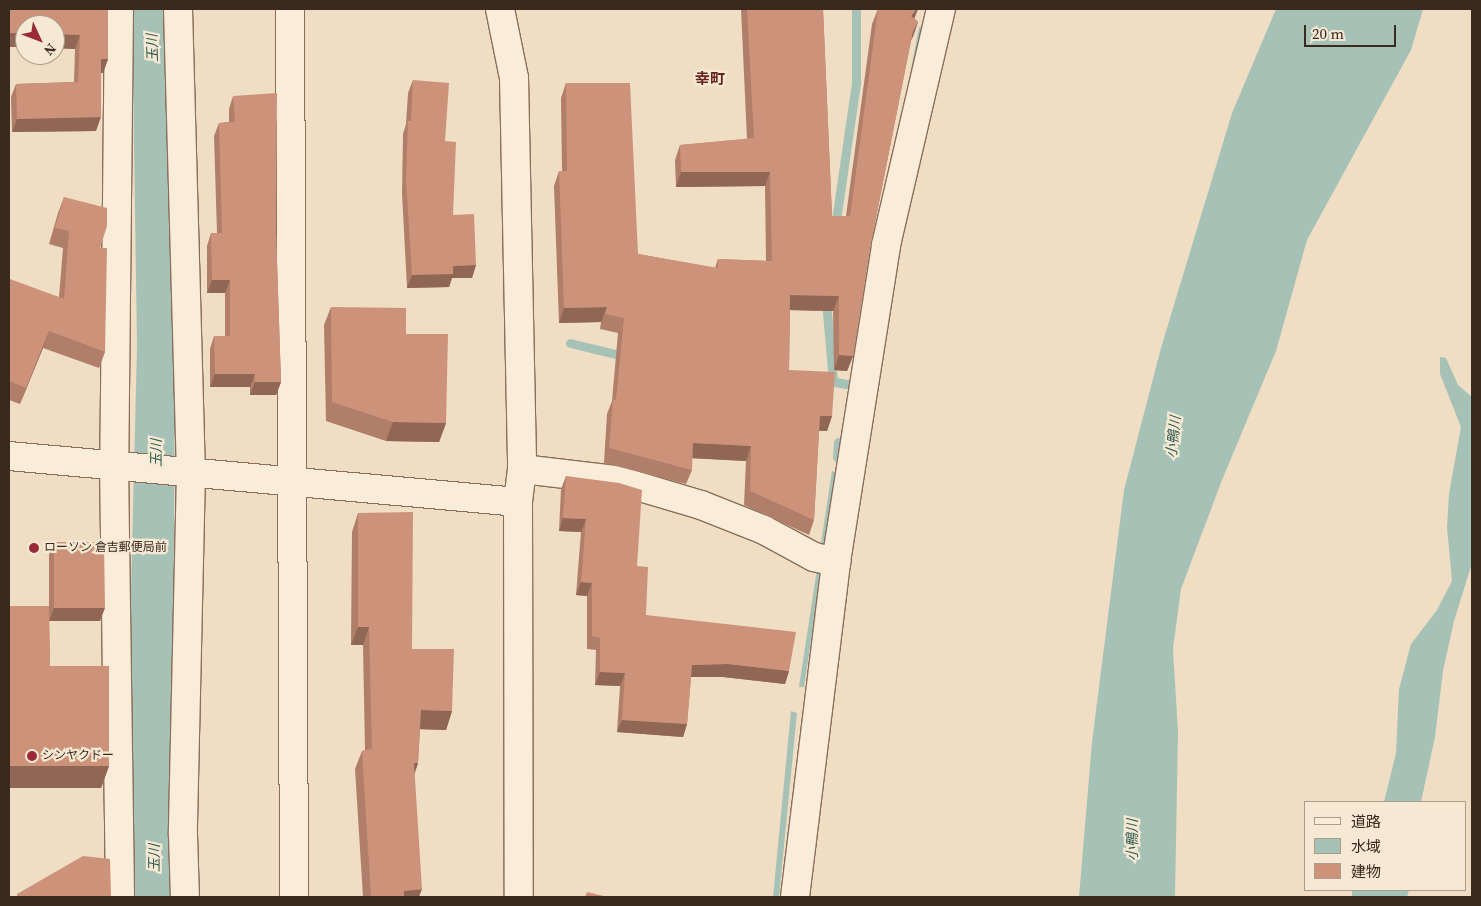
<!DOCTYPE html>
<meta charset="utf-8">
<style>
body{margin:0}
#map{position:relative;width:1481px;height:906px;overflow:hidden;background:#efddc4;font-family:"Source Serif 4","Noto Sans JP",serif}
div>[style]{position:absolute}
.water>*{inset:0;background:#a6c2b7}
.stream>*{height:9px;margin:-4.5px;padding:0 4.5px;transform-origin:4.5px;border-radius:4.5px;background:#a6c2b7}
.roads{filter:drop-shadow(1px 0 #8a6e5a) drop-shadow(-1px 0 #8a6e5a) drop-shadow(0 1px #8a6e5a) drop-shadow(0 -1px #8a6e5a)}
.street>*{height:28px;margin:-14px;padding:0 14px;transform-origin:14px;border-radius:14px;background:#f9ecd8}
.secondary>*{height:28px;margin:-14px;padding:0 14px;transform-origin:14px;border-radius:14px;background:#f9ecd8}
.wall>*{inset:0;background:#b07e69}
.shaded-wall>*{inset:0;background:#906755}
.building>*{inset:0;background:#cd937a}
.dots>*{width:14px;height:14px;translate:-50% -50%;box-sizing:border-box;border:2px solid #f6e9d4;border-radius:50%}
span{translate:-50% -50%;white-space:nowrap;text-align:center;line-height:1.15;-webkit-text-stroke:4.5px #f6e9d4;paint-order:stroke}
.poi-label{font-size:12px;color:#3a291f}
.left{translate:0 -50%;text-align:left}
.water-label{font-size:14px;color:#2e5a52;font-style:italic}
.quarter-label{font-size:15px;color:#67251d;font-weight:700}
.frame{position:absolute;inset:0;border:10px solid #3a291f;pointer-events:none}
.legend{position:absolute;left:1304px;top:801px;width:162px;height:90px;box-sizing:border-box;background:#f6e9d4;border:1px solid #ab9c8c;margin:0;padding:6px 9px;list-style:none;font-size:15px;color:#3a291f}
.legend li{display:flex;align-items:center;gap:10px;height:25px}
.legend b{width:25px;border:1px solid #ab9c8c}
.north{position:absolute;left:15px;top:15px;width:50px;height:50px;box-sizing:border-box;background:#f6e9d4;border:1px solid #ab9c8c;border-radius:50%;rotate:133deg;font-size:14px;font-weight:700;line-height:20px;text-align:center;color:#3a291f}
.north::after{content:'';display:block;margin:auto;width:18px;height:22px;background:#9a2a37;clip-path:polygon(50% 0,100% 100%,50% 72%,0 100%)}
.scale{position:absolute;left:1304px;top:25px;width:92px;height:22px;box-sizing:border-box;border:2px solid #3a291f;border-top:0;padding-left:6px;font-size:15px;line-height:18px;white-space:nowrap;color:#3a291f;-webkit-text-stroke:4px #f6e9d4;paint-order:stroke}
</style>
<div id="map">
<div class="water">
<i style="clip-path:polygon(132px 9px,169px 9px,175px 363px,172px 897px,131px 897px,130px 632px,137px 346px)"></i>
<i style="clip-path:polygon(1276px 9px,1423px 9px,1411px 50px,1307px 240px,1276px 351px,1222px 480px,1181px 589px,1173px 649px,1178px 732px,1175px 897px,1079px 897px,1092px 742px,1124px 490px,1161px 348px,1232px 113px)"></i>
<i style="clip-path:polygon(919px 27px,923px 28px,908px 102px,905px 101px)"></i>
<i style="clip-path:polygon(869px 258px,873px 259px,859px 342px,855px 342px)"></i>
<i style="clip-path:polygon(1440px 357px,1446px 358px,1458px 385px,1472px 397px,1472px 563px,1454px 621px,1443px 671px,1435px 737px,1421px 802px,1384px 802px,1396px 753px,1399px 689px,1411px 644px,1437px 610px,1452px 581px,1447px 527px,1449px 494px,1461px 427px,1440px 374px)"></i>
<i style="clip-path:polygon(832px 471px,835px 472px,824px 554px,804px 687px,799px 687px)"></i>
<i style="clip-path:polygon(791px 711px,797px 713px,779px 897px,773px 897px)"></i>
<i style="clip-path:polygon(1352px 890px,1409px 890px,1407px 897px,1352px 897px)"></i>
</div>
<div class="stream">
<i style="left:835px;top:227px;width:146px;rotate:-81.7deg"></i>
<i style="left:856px;top:83px;width:74px;rotate:-90deg"></i>
<i style="left:826px;top:301px;width:80px;rotate:85deg"></i>
<i style="left:570px;top:343px;width:60px;rotate:13.6deg"></i>
<i style="left:824px;top:380px;width:23px;rotate:10deg"></i>
<i style="left:837px;top:457px;width:15px;rotate:-86deg"></i>
</div>
<div class="roads">
<div class="street">
<i style="left:119px;top:9px;width:455px;rotate:90.6deg"></i>
<i style="left:114px;top:464px;width:433px;rotate:89.2deg"></i>
<i style="left:178px;top:9px;width:463px;rotate:88.4deg"></i>
<i style="left:191px;top:472px;width:363px;rotate:91.3deg"></i>
<i style="left:183px;top:835px;width:62px;rotate:88.2deg"></i>
<i style="left:290px;top:9px;width:888px;rotate:89.74deg"></i>
<i style="left:522px;top:469px;width:96px;rotate:6.6deg"></i>
<i style="left:617px;top:480px;width:88px;rotate:16.6deg"></i>
<i style="left:701px;top:505px;width:68px;rotate:21.6deg"></i>
<i style="left:764px;top:530px;width:57px;rotate:28.4deg"></i>
<i style="left:814px;top:557px;width:23px;rotate:13deg"></i>
<i style="left:795px;top:897px;width:337px;rotate:-83deg"></i>
<i style="left:836px;top:562px;width:321px;rotate:-81deg"></i>
<i style="left:886px;top:245px;width:242px;rotate:-76.9deg"></i>
</div>
<div class="secondary">
<i style="left:500px;top:9px;width:70px;rotate:78.5deg"></i>
<i style="left:514px;top:78px;width:391px;rotate:88.8deg"></i>
<i style="left:522px;top:469px;width:33px;rotate:97deg"></i>
<i style="left:518px;top:502px;width:395px;rotate:89.9deg"></i>
<i style="left:9px;top:456px;width:511px;rotate:5.16deg"></i>
</div>
</div>
<div class="wall">
<i style="clip-path:polygon(9px 9px,108px 9px,108px 59px,103px 73px,101px 73px,96px 131px,12px 132px,11px 97px,16px 84px,74px 82px,75px 49px,55px 48px,55px 25px,25px 25px,25px 47px,9px 47px)"></i>
<i style="clip-path:polygon(741px 9px,823px 9px,832px 216px,846px 216px,872px 24px,878px 9px,915px 17px,914px 18px,918px 22px,911px 40px,870px 248px,853px 356px,847px 371px,834px 370px,833px 311px,790px 310px,789px 370px,832px 416px,827px 431px,819px 431px,814px 520px,809px 535px,744px 505px,746px 461px,692px 458px,692px 470px,686px 484px,604px 463px,607px 414px,612px 401px,618px 333px,600px 329px,601px 322px,559px 323px,554px 186px,559px 171px,562px 171px,561px 98px,566px 83px,638px 254px,715px 268px,718px 259px,766px 261px,765px 186px,676px 187px,675px 160px,680px 145px,747px 139px)"></i>
<i style="clip-path:polygon(413px 80px,445px 141px,453px 215px,476px 265px,472px 278px,452px 278px,449px 287px,407px 288px,402px 193px,403px 134px,406px 124px,408px 93px)"></i>
<i style="clip-path:polygon(233px 96px,276px 231px,281px 382px,276px 395px,250px 395px,250px 387px,210px 387px,210px 349px,214px 336px,225px 336px,225px 293px,207px 293px,207px 246px,211px 233px,217px 233px,214px 136px,219px 123px,229px 122px,229px 109px)"></i>
<i style="clip-path:polygon(64px 197px,100px 248px,105px 352px,99px 368px,43px 348px,20px 404px,9px 400px,9px 281px,59px 297px,63px 248px,49px 244px,58px 213px)"></i>
<i style="clip-path:polygon(331px 307px,406px 334px,446px 423px,439px 442px,386px 441px,326px 421px,324px 325px)"></i>
<i style="clip-path:polygon(566px 476px,637px 566px,646px 615px,789px 671px,785px 684px,723px 677px,691px 677px,687px 724px,683px 737px,617px 732px,620px 686px,595px 685px,596px 650px,587px 649px,587px 596px,576px 595px,581px 532px,559px 531px,561px 489px)"></i>
<i style="clip-path:polygon(358px 513px,412px 649px,452px 711px,446px 730px,420px 729px,418px 763px,414px 774px,419px 897px,363px 897px,355px 769px,362px 751px,365px 750px,363px 645px,351px 645px,352px 532px)"></i>
<i style="clip-path:polygon(54px 542px,100px 621px,49px 621px,50px 666px,109px 766px,101px 788px,9px 788px,49px 606px,49px 555px)"></i>
</div>
<div class="shaded-wall">
<i style="clip-path:polygon(916px 9px,918px 9px,915px 17px,906px 30px,911px 16px)"></i>
<i style="clip-path:polygon(918px 22px,913px 37px,908px 45px,913px 31px)"></i>
<i style="clip-path:polygon(9px 33px,25px 33px,25px 47px,9px 47px)"></i>
<i style="clip-path:polygon(55px 34px,80px 35px,75px 49px,55px 48px)"></i>
<i style="clip-path:polygon(101px 59px,108px 59px,103px 73px,96px 72px)"></i>
<i style="clip-path:polygon(101px 117px,96px 131px,12px 132px,17px 119px)"></i>
<i style="clip-path:polygon(681px 172px,770px 172px,765px 186px,676px 187px)"></i>
<i style="clip-path:polygon(476px 265px,472px 278px,452px 278px,449px 287px,407px 288px,412px 275px,453px 266px)"></i>
<i style="clip-path:polygon(212px 280px,230px 280px,225px 293px,207px 293px)"></i>
<i style="clip-path:polygon(790px 295px,839px 296px,833px 311px,785px 310px)"></i>
<i style="clip-path:polygon(607px 307px,601px 322px,559px 323px,564px 308px)"></i>
<i style="clip-path:polygon(49px 331px,43px 348px,20px 404px,26px 388px)"></i>
<i style="clip-path:polygon(839px 355px,853px 356px,847px 371px,834px 370px)"></i>
<i style="clip-path:polygon(215px 374px,255px 374px,250px 387px,210px 387px)"></i>
<i style="clip-path:polygon(255px 382px,281px 382px,276px 395px,250px 395px)"></i>
<i style="clip-path:polygon(820px 416px,832px 416px,827px 431px,814px 430px)"></i>
<i style="clip-path:polygon(393px 422px,446px 423px,439px 442px,386px 441px)"></i>
<i style="clip-path:polygon(693px 443px,751px 446px,746px 461px,688px 458px)"></i>
<i style="clip-path:polygon(563px 518px,586px 519px,581px 532px,559px 531px)"></i>
<i style="clip-path:polygon(581px 582px,592px 583px,587px 596px,576px 595px)"></i>
<i style="clip-path:polygon(54px 608px,105px 608px,100px 621px,49px 621px)"></i>
<i style="clip-path:polygon(358px 627px,369px 627px,363px 645px,351px 645px)"></i>
<i style="clip-path:polygon(728px 664px,789px 671px,785px 684px,723px 677px,687px 677px,692px 665px)"></i>
<i style="clip-path:polygon(600px 672px,625px 673px,620px 686px,595px 685px)"></i>
<i style="clip-path:polygon(421px 710px,452px 711px,446px 730px,414px 729px)"></i>
<i style="clip-path:polygon(622px 720px,687px 724px,683px 737px,617px 732px)"></i>
<i style="clip-path:polygon(414px 763px,418px 763px,412px 782px)"></i>
<i style="clip-path:polygon(9px 766px,109px 766px,101px 788px,9px 788px)"></i>
<i style="clip-path:polygon(422px 889px,419px 897px,401px 897px,404px 891px)"></i>
</div>
<div class="building">
<i style="clip-path:polygon(9px 9px,108px 9px,108px 59px,101px 59px,101px 117px,17px 119px,16px 84px,78px 82px,80px 35px,55px 34px,55px 25px,25px 25px,25px 33px,9px 33px)"></i>
<i style="clip-path:polygon(747px 9px,823px 9px,832px 216px,850px 216px,878px 9px,916px 9px,911px 16px,918px 22px,913px 31px,870px 248px,853px 356px,839px 355px,839px 296px,790px 295px,789px 370px,835px 372px,832px 416px,820px 416px,814px 520px,750px 491px,751px 446px,693px 443px,692px 470px,609px 448px,613px 399px,616px 400px,624px 318px,605px 314px,607px 307px,564px 308px,559px 171px,567px 171px,566px 83px,630px 83px,638px 254px,718px 268px,718px 259px,772px 261px,770px 172px,681px 172px,680px 145px,754px 138px)"></i>
<i style="clip-path:polygon(413px 80px,449px 83px,445px 141px,456px 142px,453px 215px,474px 214px,476px 265px,453px 266px,453px 274px,412px 275px,406px 180px,408px 121px,411px 121px)"></i>
<i style="clip-path:polygon(277px 93px,276px 231px,281px 382px,255px 382px,255px 374px,215px 374px,214px 336px,230px 336px,230px 280px,212px 280px,211px 233px,222px 233px,219px 123px,235px 122px,233px 96px)"></i>
<i style="clip-path:polygon(64px 197px,107px 208px,107px 226px,100px 248px,107px 248px,105px 352px,49px 331px,26px 388px,9px 381px,9px 281px,10px 279px,64px 299px,69px 231px,55px 228px)"></i>
<i style="clip-path:polygon(331px 307px,406px 308px,406px 334px,448px 334px,446px 423px,393px 422px,332px 402px)"></i>
<i style="clip-path:polygon(566px 476px,619px 483px,642px 490px,637px 566px,648px 567px,646px 615px,796px 632px,789px 671px,728px 664px,692px 665px,687px 724px,622px 720px,625px 673px,600px 672px,600px 638px,592px 636px,592px 583px,581px 582px,586px 519px,563px 518px)"></i>
<i style="clip-path:polygon(413px 512px,412px 649px,454px 649px,452px 711px,421px 710px,418px 763px,414px 763px,422px 889px,404px 891px,404px 897px,356px 897px,371px 897px,362px 751px,372px 749px,369px 627px,358px 627px,358px 513px)"></i>
<i style="clip-path:polygon(54px 542px,104px 542px,105px 608px,54px 608px)"></i>
<i style="clip-path:polygon(9px 606px,49px 606px,50px 666px,109px 666px,109px 766px,9px 766px)"></i>
<i style="clip-path:polygon(83px 856px,110px 859px,111px 897px,17px 897px,17px 894px)"></i>
<i style="clip-path:polygon(587px 892px,608px 897px,585px 897px)"></i>
</div>
<div class="dots">
<i style="left:34px;top:548px;background:#9a2a37"></i>
<i style="left:32px;top:756px;background:#9a2a37"></i>
</div>
<div class="poi-label">
<span class="left" style="left:44px;top:548px">ローソン 倉吉郵便局前</span>
<span class="left" style="left:42px;top:756px">シンヤクドー</span>
</div>
<div class="water-label">
<span style="left:152px;top:48px;rotate:-92deg">玉川</span>
<span style="left:1173px;top:437px;rotate:-84deg">小鴨川</span>
<span style="left:156px;top:453px;rotate:-90deg">玉川</span>
<span style="left:1132px;top:840px;rotate:-90deg">小鴨川</span>
<span style="left:154px;top:858px;rotate:-90deg">玉川</span>
</div>
<div class="quarter-label">
<span style="left:710px;top:79px">幸町</span>
</div>
<div class="frame"></div>
<ul class="legend">
<li><b style="height:6px;background:#f9ecd8"></b>道路</li>
<li><b style="height:14px;background:#a6c2b7"></b>水域</li>
<li><b style="height:14px;background:#cd937a"></b>建物</li>
</ul>
<div class="north">N</div>
<div class="scale">20 m</div>
</div>
